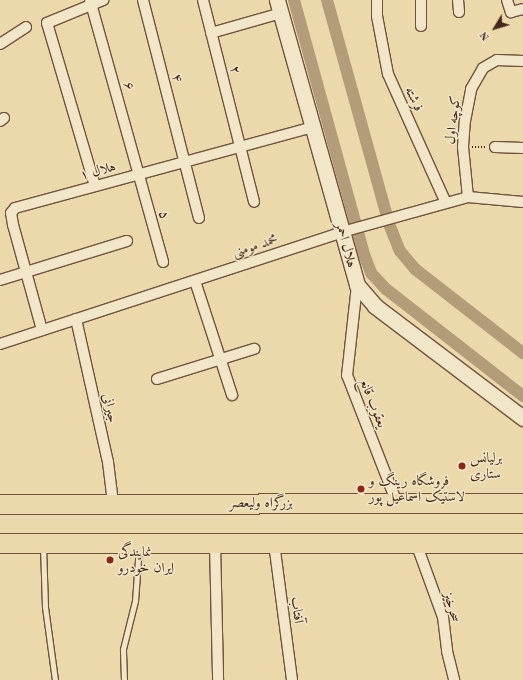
<!DOCTYPE html>
<meta charset="utf-8">
<style>
body{margin:0}
#map{position:relative;width:523px;height:680px;overflow:hidden;background:#ebd9ab;font-family:"Old Standard TT",Amiri,serif}
div>[style]{position:absolute}
.canal>*{height:12px;margin:-6px;padding:0 6px;transform-origin:6px;border-radius:6px;background:#b39c79}
.path>*{height:2px;margin-top:-1px;transform-origin:0;background:repeating-linear-gradient(90deg,#472619 0 1px,transparent 0 3px)}
.roads{filter:drop-shadow(1px 0 #70533e) drop-shadow(-1px 0 #70533e) drop-shadow(0 1px #70533e) drop-shadow(0 -1px #70533e)}
.lane>*{height:5px;margin:-2.5px;padding:0 2.5px;transform-origin:2.5px;border-radius:2.5px;background:#f2e6c8}
.street>*{height:10px;margin:-5px;padding:0 5px;transform-origin:5px;border-radius:5px;background:#f2e6c8}
.secondary>*{height:15px;margin:-7.5px;padding:0 7.5px;transform-origin:7.5px;border-radius:7.5px;background:#f2e6c8}
.highway>*{height:19px;margin:-9.5px;padding:0 9.5px;transform-origin:9.5px;border-radius:9.5px;background:#ebd9ab}
.dots>*{width:11px;height:11px;translate:-50% -50%;box-sizing:border-box;border:2px solid #f2e6c8;border-radius:50%}
span{translate:-50% -50%;white-space:nowrap;text-align:center;line-height:1.15;-webkit-text-stroke:3px #f2e6c8;paint-order:stroke}
.street-label{font-size:14px;color:#472619}
.poi-label{font-size:14px;color:#472619}
.left{translate:0 -50%;text-align:left}
.north{position:absolute;left:475px;top:8px;width:40px;height:40px;-webkit-text-stroke:3px #f2e6c8;paint-order:stroke;rotate:232deg;font-size:11px;font-weight:700;line-height:16px;text-align:center;color:#472619}
.north::after{content:'';display:block;margin:auto;width:14px;height:18px;background:#472619;clip-path:polygon(50% 0,100% 100%,50% 72%,0 100%)}
</style>
<div id="map">
<div class="canal">
<i style="left:294px;top:0;width:267px;rotate:74.6deg"></i>
<i style="left:365px;top:257px;width:17px;rotate:69deg"></i>
<i style="left:371px;top:273px;width:22px;rotate:47deg"></i>
<i style="left:386px;top:289px;width:174px;rotate:38deg"></i>
<i style="left:327px;top:0;width:232px;rotate:74.5deg"></i>
<i style="left:389px;top:224px;width:29px;rotate:68deg"></i>
<i style="left:400px;top:251px;width:23px;rotate:50deg"></i>
<i style="left:415px;top:269px;width:137px;rotate:37.9deg"></i>
</div>
<div class="path">
<i style="left:472px;top:147px;width:14px"></i>
</div>
<div class="roads">
<div class="lane">
<i style="left:43px;top:546px;width:61px;rotate:88.1deg"></i>
<i style="left:45px;top:607px;width:74px;rotate:82.2deg"></i>
<i style="left:124px;top:680px;width:31px;rotate:-92deg"></i>
<i style="left:123px;top:649px;width:49px;rotate:-76deg"></i>
<i style="left:135px;top:601px;width:55px;rotate:-85.8deg"></i>
</div>
<div class="street">
<i style="left:90px;top:0;width:272px;rotate:74.4deg"></i>
<i style="left:143px;top:0;width:225px;rotate:75.6deg"></i>
<i style="left:203px;top:0;width:208px;rotate:75.8deg"></i>
<i style="left:377px;top:0;width:16px;rotate:90deg"></i>
<i style="left:377px;top:16px;width:59px;rotate:79.3deg"></i>
<i style="left:388px;top:74px;width:141px;rotate:65.8deg"></i>
<i style="left:458px;top:0;width:12px;rotate:85deg"></i>
<i style="left:507px;top:0;width:13px;rotate:72deg"></i>
<i style="left:511px;top:12px;width:12px;rotate:-14deg"></i>
<i style="left:421px;top:26px;width:26px;rotate:-90deg"></i>
<i style="left:211px;top:33px;width:73px;rotate:-15.9deg"></i>
<i style="left:0;top:44px;width:31px;rotate:-33deg"></i>
<i style="left:0;top:121px;width:5px;rotate:-37deg"></i>
<i style="left:495px;top:147px;width:28px;rotate:2deg"></i>
<i style="left:95px;top:186px;width:170px;rotate:-106.4deg"></i>
<i style="left:47px;top:23px;width:61px;rotate:-22.3deg"></i>
<i style="left:468px;top:197px;width:50px;rotate:-95.7deg"></i>
<i style="left:463px;top:147px;width:26px;rotate:-86deg"></i>
<i style="left:465px;top:121px;width:33px;rotate:-79deg"></i>
<i style="left:471px;top:89px;width:24px;rotate:-60deg"></i>
<i style="left:483px;top:68px;width:16px;rotate:-30deg"></i>
<i style="left:497px;top:60px;width:26px;rotate:2deg"></i>
<i style="left:0;top:280px;width:133px;rotate:-17.1deg"></i>
<i style="left:195px;top:281px;width:120px;rotate:72deg"></i>
<i style="left:357px;top:285px;width:91px;rotate:96.3deg"></i>
<i style="left:347px;top:375px;width:137px;rotate:68.7deg"></i>
<i style="left:76px;top:319px;width:147px;rotate:77.4deg"></i>
<i style="left:108px;top:462px;width:41px;rotate:83deg"></i>
<i style="left:42px;top:330px;width:109px;rotate:-105.4deg"></i>
<i style="left:13px;top:225px;width:12px;rotate:-99deg"></i>
<i style="left:11px;top:213px;width:6px;rotate:-51deg"></i>
<i style="left:15px;top:208px;width:309px;rotate:-15.2deg"></i>
<i style="left:0;top:344px;width:360px;rotate:-18.1deg"></i>
<i style="left:342px;top:232px;width:131px;rotate:-15.5deg"></i>
<i style="left:468px;top:197px;width:55px;rotate:5.2deg"></i>
<i style="left:157px;top:379px;width:102px;rotate:-17.2deg"></i>
<i style="left:215px;top:543px;width:137px;rotate:88.7deg"></i>
<i style="left:274px;top:543px;width:138px;rotate:82.5deg"></i>
<i style="left:416px;top:543px;width:79px;rotate:70deg"></i>
<i style="left:443px;top:617px;width:34px;rotate:83deg"></i>
<i style="left:447px;top:651px;width:30px;rotate:76deg"></i>
</div>
<div class="secondary">
<i style="left:277px;top:0;width:296px;rotate:74.3deg"></i>
<i style="left:357px;top:285px;width:28px;rotate:49deg"></i>
<i style="left:375px;top:306px;width:186px;rotate:37.1deg"></i>
</div>
<div class="highway">
<i style="left:0;top:504px;width:523px;rotate:-0.11deg"></i>
<i style="left:0;top:543px;width:523px"></i>
</div>
</div>
<div class="dots">
<i style="left:462px;top:466px;background:#8f2418"></i>
<i style="left:361px;top:489px;background:#8f2418"></i>
<i style="left:110px;top:560px;background:#8f2418"></i>
</div>
<div class="street-label">
<span style="left:235px;top:70px;rotate:76deg">۲</span>
<span style="left:177px;top:78px;rotate:76deg">۴</span>
<span style="left:129px;top:86px;rotate:75deg">۶</span>
<span style="left:414px;top:99px;rotate:65deg">فرشته</span>
<span style="left:453px;top:120px;rotate:-83deg">کوچه اول</span>
<span style="left:98px;top:171px;rotate:-15deg">هلال ۱</span>
<span style="left:164px;top:215px;rotate:75deg">۵</span>
<span style="left:346px;top:245px;rotate:75deg">هلال احمر</span>
<span style="left:255px;top:246px;rotate:-18deg">محمد مومنی</span>
<span style="left:373px;top:403px;rotate:68deg">یعقوب قانع</span>
<span style="left:110px;top:408px;rotate:77deg">جیرانی</span>
<span style="left:261px;top:503px">بزرگراه ولیعصر</span>
<span style="left:452px;top:607px;rotate:74deg">سحرخیز</span>
<span style="left:297px;top:610px;rotate:83deg">آفتاب</span>
</div>
<div class="poi-label">
<span class="left" style="left:470px;top:466px">برلیانس<br>ستاری</span>
<span class="left" style="left:369px;top:489px">فروشگاه رینگ و<br>لاستیک اسماعیل پور</span>
<span class="left" style="left:118px;top:560px">نمایندگی<br>ایران خودرو</span>
</div>
<div class="north">N</div>
</div>
